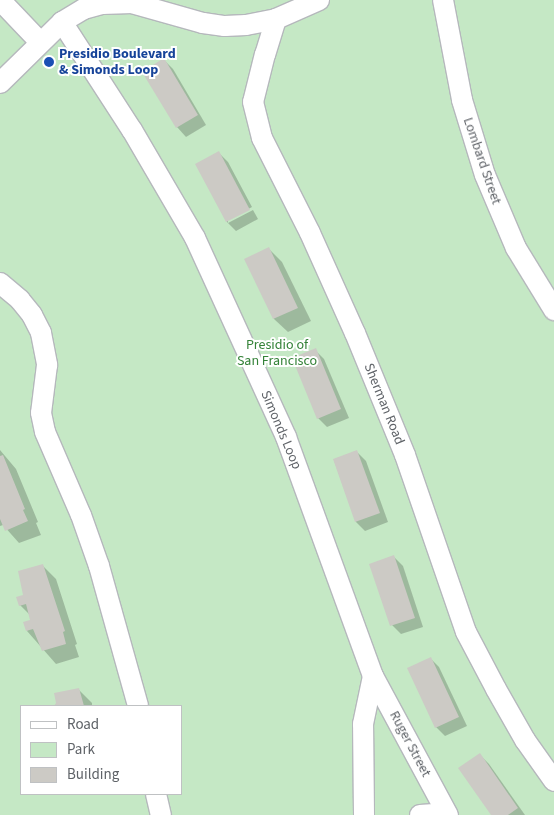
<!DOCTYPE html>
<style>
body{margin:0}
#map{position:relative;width:554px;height:815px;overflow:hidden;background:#f1efe8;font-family:"Source Sans 3",sans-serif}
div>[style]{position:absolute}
.green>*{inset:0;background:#c5e8c5}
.shadow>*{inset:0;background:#0003}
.building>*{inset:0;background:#cccac5}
.roads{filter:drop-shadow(1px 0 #b5b8bc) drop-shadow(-1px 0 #b5b8bc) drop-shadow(0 1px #b5b8bc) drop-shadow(0 -1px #b5b8bc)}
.minor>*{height:20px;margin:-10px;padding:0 10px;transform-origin:10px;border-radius:10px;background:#fff}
.dots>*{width:14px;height:14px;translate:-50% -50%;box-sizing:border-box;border:2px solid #fff;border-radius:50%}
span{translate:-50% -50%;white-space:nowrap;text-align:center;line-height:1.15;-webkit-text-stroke:4px #fff;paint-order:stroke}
.transit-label{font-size:14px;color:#164399;font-weight:700}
.left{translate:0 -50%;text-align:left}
.street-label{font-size:14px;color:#5f6368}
.park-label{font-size:14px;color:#348238}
.legend{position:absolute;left:20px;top:705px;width:162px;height:90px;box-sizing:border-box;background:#fff;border:1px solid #bfc1c3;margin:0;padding:6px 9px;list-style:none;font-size:15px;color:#5f6368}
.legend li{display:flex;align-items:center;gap:10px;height:25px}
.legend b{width:25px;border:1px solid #bfc1c3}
</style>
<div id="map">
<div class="green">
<i style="clip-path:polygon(evenodd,0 0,554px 0,554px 815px,0 815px,0 0,21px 706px,181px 706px,181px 794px,21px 794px,21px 706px)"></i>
</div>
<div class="shadow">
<i style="clip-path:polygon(164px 60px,173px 69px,206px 125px,186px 137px,177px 127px)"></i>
<i style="clip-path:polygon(219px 153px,228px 162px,252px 207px,228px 220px,228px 223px,253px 210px,258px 219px,236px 231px,227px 222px,197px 165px)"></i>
<i style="clip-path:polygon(269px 249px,282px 262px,311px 321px,288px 332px,274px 319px,246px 260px)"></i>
<i style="clip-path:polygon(315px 350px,324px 359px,349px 418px,327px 427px,318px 418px)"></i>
<i style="clip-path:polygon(0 450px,16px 469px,38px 522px,36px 523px,41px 535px,19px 543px,3px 525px,0 526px)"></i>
<i style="clip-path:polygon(357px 452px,366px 461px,388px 522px,365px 531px,356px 522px,334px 460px)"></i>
<i style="clip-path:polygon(394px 557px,403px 566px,423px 627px,401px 634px,392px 625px)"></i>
<i style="clip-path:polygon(42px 565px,56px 579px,77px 644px,75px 645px,79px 657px,56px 664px,27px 631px,32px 621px,31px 616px,20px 605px)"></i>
<i style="clip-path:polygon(430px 658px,439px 667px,467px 726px,445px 736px,436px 727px)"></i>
<i style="clip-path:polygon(78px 689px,92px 703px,92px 706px,55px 706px)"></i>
<i style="clip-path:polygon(480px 755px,489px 764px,525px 815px,493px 815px)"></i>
</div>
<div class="building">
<i style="clip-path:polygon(164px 58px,198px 115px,176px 128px,142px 72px)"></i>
<i style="clip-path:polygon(219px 151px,250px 210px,226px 222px,195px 164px)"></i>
<i style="clip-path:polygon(269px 247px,298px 308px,273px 319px,244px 259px)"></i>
<i style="clip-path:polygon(316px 348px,341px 409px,317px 419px,292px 358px)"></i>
<i style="clip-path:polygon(357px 450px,380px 513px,355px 522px,333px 459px)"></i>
<i style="clip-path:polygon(3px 455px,25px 509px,23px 510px,28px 521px,5px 531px,0 519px,0 456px)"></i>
<i style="clip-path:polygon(394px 555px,415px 618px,390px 626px,369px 564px)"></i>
<i style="clip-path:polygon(43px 564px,65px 631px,63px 632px,66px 644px,42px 651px,33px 629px,26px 631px,23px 622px,30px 620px,26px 604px,19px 606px,16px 597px,23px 595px,18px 571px)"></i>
<i style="clip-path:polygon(431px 657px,459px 717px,435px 728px,407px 668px)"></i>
<i style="clip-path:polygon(79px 688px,84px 706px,54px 706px,56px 703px,54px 693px)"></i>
<i style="clip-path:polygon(480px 753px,518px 808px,508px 815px,491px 815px,458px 768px)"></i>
</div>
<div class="roads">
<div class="minor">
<i style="left:0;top:0;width:58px;rotate:46.4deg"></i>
<i style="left:443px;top:0;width:102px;rotate:79.2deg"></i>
<i style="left:462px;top:100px;width:78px;rotate:73deg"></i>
<i style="left:485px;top:175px;width:79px;rotate:67deg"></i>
<i style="left:516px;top:248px;width:73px;rotate:58.5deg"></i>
<i style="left:276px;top:19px;width:37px;rotate:107deg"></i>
<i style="left:265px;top:54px;width:49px;rotate:104deg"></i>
<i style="left:253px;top:102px;width:37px;rotate:76deg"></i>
<i style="left:262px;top:138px;width:106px;rotate:63.2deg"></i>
<i style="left:310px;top:233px;width:110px;rotate:65.8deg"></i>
<i style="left:355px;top:333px;width:132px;rotate:67.7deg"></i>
<i style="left:405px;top:455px;width:187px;rotate:71deg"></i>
<i style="left:466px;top:632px;width:64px;rotate:62.2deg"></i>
<i style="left:496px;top:689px;width:59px;rotate:60.4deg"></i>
<i style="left:525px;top:740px;width:50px;rotate:54.7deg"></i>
<i style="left:62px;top:22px;width:129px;rotate:57.1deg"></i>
<i style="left:132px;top:130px;width:125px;rotate:59.7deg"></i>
<i style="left:195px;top:238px;width:219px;rotate:65.4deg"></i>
<i style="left:286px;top:437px;width:254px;rotate:70deg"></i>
<i style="left:373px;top:676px;width:158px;rotate:61.7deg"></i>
<i style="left:0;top:83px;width:87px;rotate:-44.5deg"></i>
<i style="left:62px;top:22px;width:26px;rotate:-31deg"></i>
<i style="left:84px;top:9px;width:19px;rotate:-16deg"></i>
<i style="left:102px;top:4px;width:30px;rotate:-2deg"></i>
<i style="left:132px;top:3px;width:74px;rotate:15.7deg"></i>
<i style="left:203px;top:23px;width:22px;rotate:8deg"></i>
<i style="left:225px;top:26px;width:21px;rotate:-3deg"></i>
<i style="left:246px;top:25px;width:31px;rotate:-11deg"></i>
<i style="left:276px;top:19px;width:47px;rotate:-23.8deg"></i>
<i style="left:0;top:283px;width:26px;rotate:40deg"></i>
<i style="left:20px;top:300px;width:19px;rotate:51deg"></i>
<i style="left:32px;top:315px;width:20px;rotate:63deg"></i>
<i style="left:41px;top:333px;width:33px;rotate:79deg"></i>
<i style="left:47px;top:365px;width:48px;rotate:97.1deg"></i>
<i style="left:41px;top:413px;width:19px;rotate:78deg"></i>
<i style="left:45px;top:432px;width:90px;rotate:66.6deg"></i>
<i style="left:81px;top:515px;width:54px;rotate:70.6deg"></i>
<i style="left:99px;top:566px;width:145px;rotate:74.4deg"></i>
<i style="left:156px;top:794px;width:22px;rotate:77deg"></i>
<i style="left:364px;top:815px;width:91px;rotate:-90.6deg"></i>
<i style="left:363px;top:724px;width:49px;rotate:-78.2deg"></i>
<i style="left:420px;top:815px;width:26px;rotate:-4deg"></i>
</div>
</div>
<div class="dots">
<i style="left:49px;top:62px;background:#1a4fb4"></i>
</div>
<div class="transit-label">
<span class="left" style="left:59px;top:62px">Presidio Boulevard<br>&amp; Simonds Loop</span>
</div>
<div class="street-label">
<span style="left:482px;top:161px;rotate:71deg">Lombard Street</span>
<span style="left:384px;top:404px;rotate:68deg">Sherman Road</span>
<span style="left:281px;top:430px;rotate:67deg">Simonds Loop</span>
<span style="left:410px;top:744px;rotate:62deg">Ruger Street</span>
</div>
<div class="park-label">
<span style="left:277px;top:353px">Presidio of<br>San Francisco</span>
</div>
<ul class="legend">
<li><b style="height:6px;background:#fff"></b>Road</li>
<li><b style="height:14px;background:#c5e8c5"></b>Park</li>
<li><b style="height:14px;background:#cccac5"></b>Building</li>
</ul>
</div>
